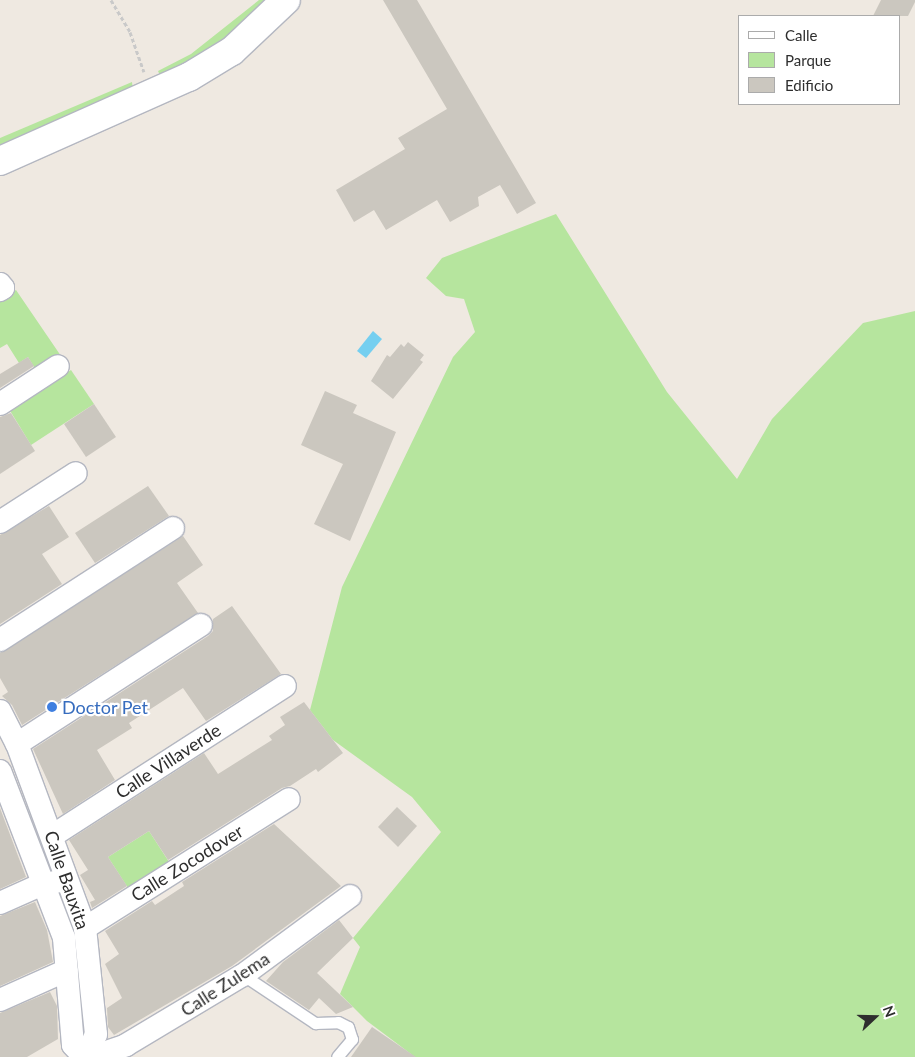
<!DOCTYPE html>
<style>
body{margin:0}
#map{position:relative;width:915px;height:1057px;overflow:hidden;background:#efe9e1;font-family:Lato,sans-serif}
div>[style]{position:absolute}
.green>*{inset:0;background:#b6e59e}
.water>*{inset:0;background:#75cff0}
.building>*{inset:0;background:#cbc7bf}
.path>*{height:3px;margin-top:-1.5px;transform-origin:0;background:repeating-linear-gradient(90deg,#c9c9c9 0 4px,transparent 0 6.5px)}
.roads{filter:drop-shadow(1px 0 #b4b7c1) drop-shadow(-1px 0 #b4b7c1) drop-shadow(0 1px #b4b7c1) drop-shadow(0 -1px #b4b7c1)}
.lane>*{height:11px;margin:-5.5px;padding:0 5.5px;transform-origin:5.5px;border-radius:5.5px;background:#fff}
.street>*{height:22px;margin:-11px;padding:0 11px;transform-origin:11px;border-radius:11px;background:#fff}
.secondary>*{height:28px;margin:-14px;padding:0 14px;transform-origin:14px;border-radius:14px;background:#fff}
.dots>*{width:14px;height:14px;translate:-50% -50%;box-sizing:border-box;border:2px solid #fff;border-radius:50%}
span{translate:-50% -50%;white-space:nowrap;text-align:center;line-height:1.15;-webkit-text-stroke:4.5px #fff;paint-order:stroke}
.shop-label{font-size:18px;color:#366cbe}
.left{translate:0 -50%;text-align:left}
.street-label{font-size:18px;color:#2e2e2e}
.legend{position:absolute;left:738px;top:15px;width:162px;height:90px;box-sizing:border-box;background:#fff;border:1px solid #ababab;margin:0;padding:6px 9px;list-style:none;font-size:15px;color:#2e2e2e}
.legend li{display:flex;align-items:center;gap:10px;height:25px}
.legend b{width:25px;border:1px solid #ababab}
.north{position:absolute;left:850px;top:992px;width:50px;height:50px;-webkit-text-stroke:4px #fff;paint-order:stroke;rotate:69deg;font-size:14px;font-weight:700;line-height:20px;text-align:center;color:#2e2e2e}
.north::after{content:'';display:block;margin:auto;width:18px;height:22px;background:#2e2e2e;clip-path:polygon(50% 0,100% 100%,50% 72%,0 100%)}
</style>
<div id="map">
<div class="green">
<i style="clip-path:polygon(259px 0,270px 0,226px 40px,162px 80px,158px 71px,191px 54px)"></i>
<i style="clip-path:polygon(132px 82px,133px 91px,0 149px,0 138px)"></i>
<i style="clip-path:polygon(556px 214px,667px 392px,737px 479px,772px 419px,863px 323px,915px 311px,915px 1057px,411px 1057px,411px 1054px,367px 1021px,340px 994px,360px 947px,353px 938px,441px 832px,412px 797px,333px 740px,310px 710px,342px 587px,453px 357px,475px 332px,464px 299px,446px 296px,426px 278px,442px 258px)"></i>
<i style="clip-path:polygon(16px 290px,61px 356px,37px 372px,28px 357px,19px 363px,7px 344px,0 348px,0 300px)"></i>
<i style="clip-path:polygon(71px 370px,94px 404px,31px 445px,9px 409px)"></i>
<i style="clip-path:polygon(149px 831px,171px 865px,130px 891px,108px 857px)"></i>
</div>
<div class="water">
<i style="clip-path:polygon(373px 331px,382px 339px,366px 358px,357px 351px)"></i>
</div>
<div class="building">
<i style="clip-path:polygon(383px 0,417px 0,536px 203px,517px 214px,500px 185px,478px 197px,479px 206px,450px 222px,437px 200px,386px 230px,374px 210px,354px 222px,336px 190px,405px 149px,398px 138px,447px 109px)"></i>
<i style="clip-path:polygon(881px 0,915px 0,915px 2px,908px 16px,873px 16px)"></i>
<i style="clip-path:polygon(408px 342px,424px 355px,420px 360px,423px 362px,393px 399px,371px 381px,387px 355px,390px 357px,401px 344px,404px 347px)"></i>
<i style="clip-path:polygon(28px 357px,34px 366px,0 388px,0 374px)"></i>
<i style="clip-path:polygon(325px 391px,357px 405px,353px 413px,396px 432px,350px 541px,314px 524px,343px 464px,301px 445px)"></i>
<i style="clip-path:polygon(94px 404px,116px 437px,86px 457px,64px 424px)"></i>
<i style="clip-path:polygon(11px 413px,35px 451px,0 474px,0 417px)"></i>
<i style="clip-path:polygon(148px 486px,169px 516px,95px 563px,75px 533px)"></i>
<i style="clip-path:polygon(49px 506px,69px 537px,42px 554px,62px 584px,0 624px,0 535px)"></i>
<i style="clip-path:polygon(183px 536px,203px 565px,177px 583px,198px 613px,22px 725px,12px 705px,2px 696px,8px 692px,0 678px,0 653px)"></i>
<i style="clip-path:polygon(232px 606px,281px 674px,206px 721px,183px 688px,129px 723px,132px 728px,97px 750px,115px 780px,63px 814px,33px 749px,208px 636px,213px 631px,213px 619px)"></i>
<i style="clip-path:polygon(304px 702px,343px 753px,318px 772px,316px 769px,290px 786px,282px 788px,168px 860px,149px 831px,108px 857px,127px 886px,92px 908px,90px 902px,95px 900px,80px 875px,88px 870px,69px 840px,204px 753px,218px 774px,272px 740px,269px 736px,285px 725px,280px 717px)"></i>
<i style="clip-path:polygon(397px 807px,417px 826px,398px 847px,378px 827px)"></i>
<i style="clip-path:polygon(0 808px,26px 877px,0 889px)"></i>
<i style="clip-path:polygon(274px 824px,341px 886px,232px 966px,114px 1035px,108px 1027px,107px 1008px,122px 998px,105px 964px,119px 954px,105px 931px,152px 901px,155px 905px,184px 886px,182px 882px)"></i>
<i style="clip-path:polygon(35px 902px,47px 930px,53px 962px,0 986px,0 916px)"></i>
<i style="clip-path:polygon(339px 920px,353px 938px,317px 973px,353px 1007px,336px 1014px,319px 998px,309px 1010px,266px 981px,283px 962px)"></i>
<i style="clip-path:polygon(50px 992px,57px 1006px,58px 1039px,27px 1057px,0 1057px,0 1013px)"></i>
<i style="clip-path:polygon(372px 1027px,416px 1057px,351px 1057px)"></i>
</div>
<div class="path">
<i style="left:111px;top:0;width:37px;rotate:59deg"></i>
<i style="left:130px;top:32px;width:42px;rotate:70.7deg"></i>
</div>
<div class="roads">
<div class="lane">
<i style="left:243px;top:975px;width:87px;rotate:33.7deg"></i>
<i style="left:315px;top:1023px;width:23px;rotate:-2deg"></i>
<i style="left:338px;top:1022px;width:11px;rotate:27deg"></i>
<i style="left:348px;top:1027px;width:13px;rotate:72deg"></i>
<i style="left:352px;top:1039px;width:23px;rotate:130deg"></i>
</div>
<div class="street">
<i style="left:0;top:284px;width:5px;rotate:53deg"></i>
<i style="left:3px;top:288px;width:4px;rotate:146deg"></i>
<i style="left:0;top:404px;width:69px;rotate:-33.2deg"></i>
<i style="left:0;top:522px;width:90px;rotate:-32.8deg"></i>
<i style="left:0;top:640px;width:206px;rotate:-32.9deg"></i>
<i style="left:0;top:711px;width:37px;rotate:63deg"></i>
<i style="left:17px;top:744px;width:196px;rotate:69.7deg"></i>
<i style="left:85px;top:928px;width:107px;rotate:84.1deg"></i>
<i style="left:96px;top:1034px;width:25px;rotate:113deg"></i>
<i style="left:17px;top:744px;width:219px;rotate:-32.9deg"></i>
<i style="left:0;top:771px;width:179px;rotate:69deg"></i>
<i style="left:64px;top:938px;width:107px;rotate:85.2deg"></i>
<i style="left:73px;top:1045px;width:16px;rotate:47deg"></i>
<i style="left:52px;top:836px;width:277px;rotate:-32.8deg"></i>
<i style="left:0;top:903px;width:42px;rotate:-24.1deg"></i>
<i style="left:38px;top:886px;width:23px;rotate:-13deg"></i>
<i style="left:85px;top:928px;width:241px;rotate:-32.3deg"></i>
<i style="left:0;top:1000px;width:73px;rotate:-24.1deg"></i>
<i style="left:92px;top:1057px;width:36px;rotate:-19deg"></i>
<i style="left:126px;top:1045px;width:136px;rotate:-30.9deg"></i>
<i style="left:243px;top:975px;width:133px;rotate:-36.4deg"></i>
</div>
<div class="secondary">
<i style="left:0;top:161px;width:207px;rotate:-24deg"></i>
<i style="left:189px;top:77px;width:50px;rotate:-31.2deg"></i>
<i style="left:232px;top:51px;width:74px;rotate:-43.4deg"></i>
</div>
</div>
<div class="dots">
<i style="left:52px;top:707px;background:#3f7fe0"></i>
</div>
<div class="shop-label">
<span class="left" style="left:62px;top:707px">Doctor Pet</span>
</div>
<div class="street-label">
<span style="left:168px;top:761px;rotate:-33deg">Calle Villaverde</span>
<span style="left:187px;top:863px;rotate:-32deg">Calle Zocodover</span>
<span style="left:67px;top:880px;rotate:71deg">Calle Bauxita</span>
<span style="left:225px;top:984px;rotate:-33deg">Calle Zulema</span>
</div>
<ul class="legend">
<li><b style="height:6px;background:#fff"></b>Calle</li>
<li><b style="height:14px;background:#b6e59e"></b>Parque</li>
<li><b style="height:14px;background:#cbc7bf"></b>Edificio</li>
</ul>
<div class="north">N</div>
</div>
